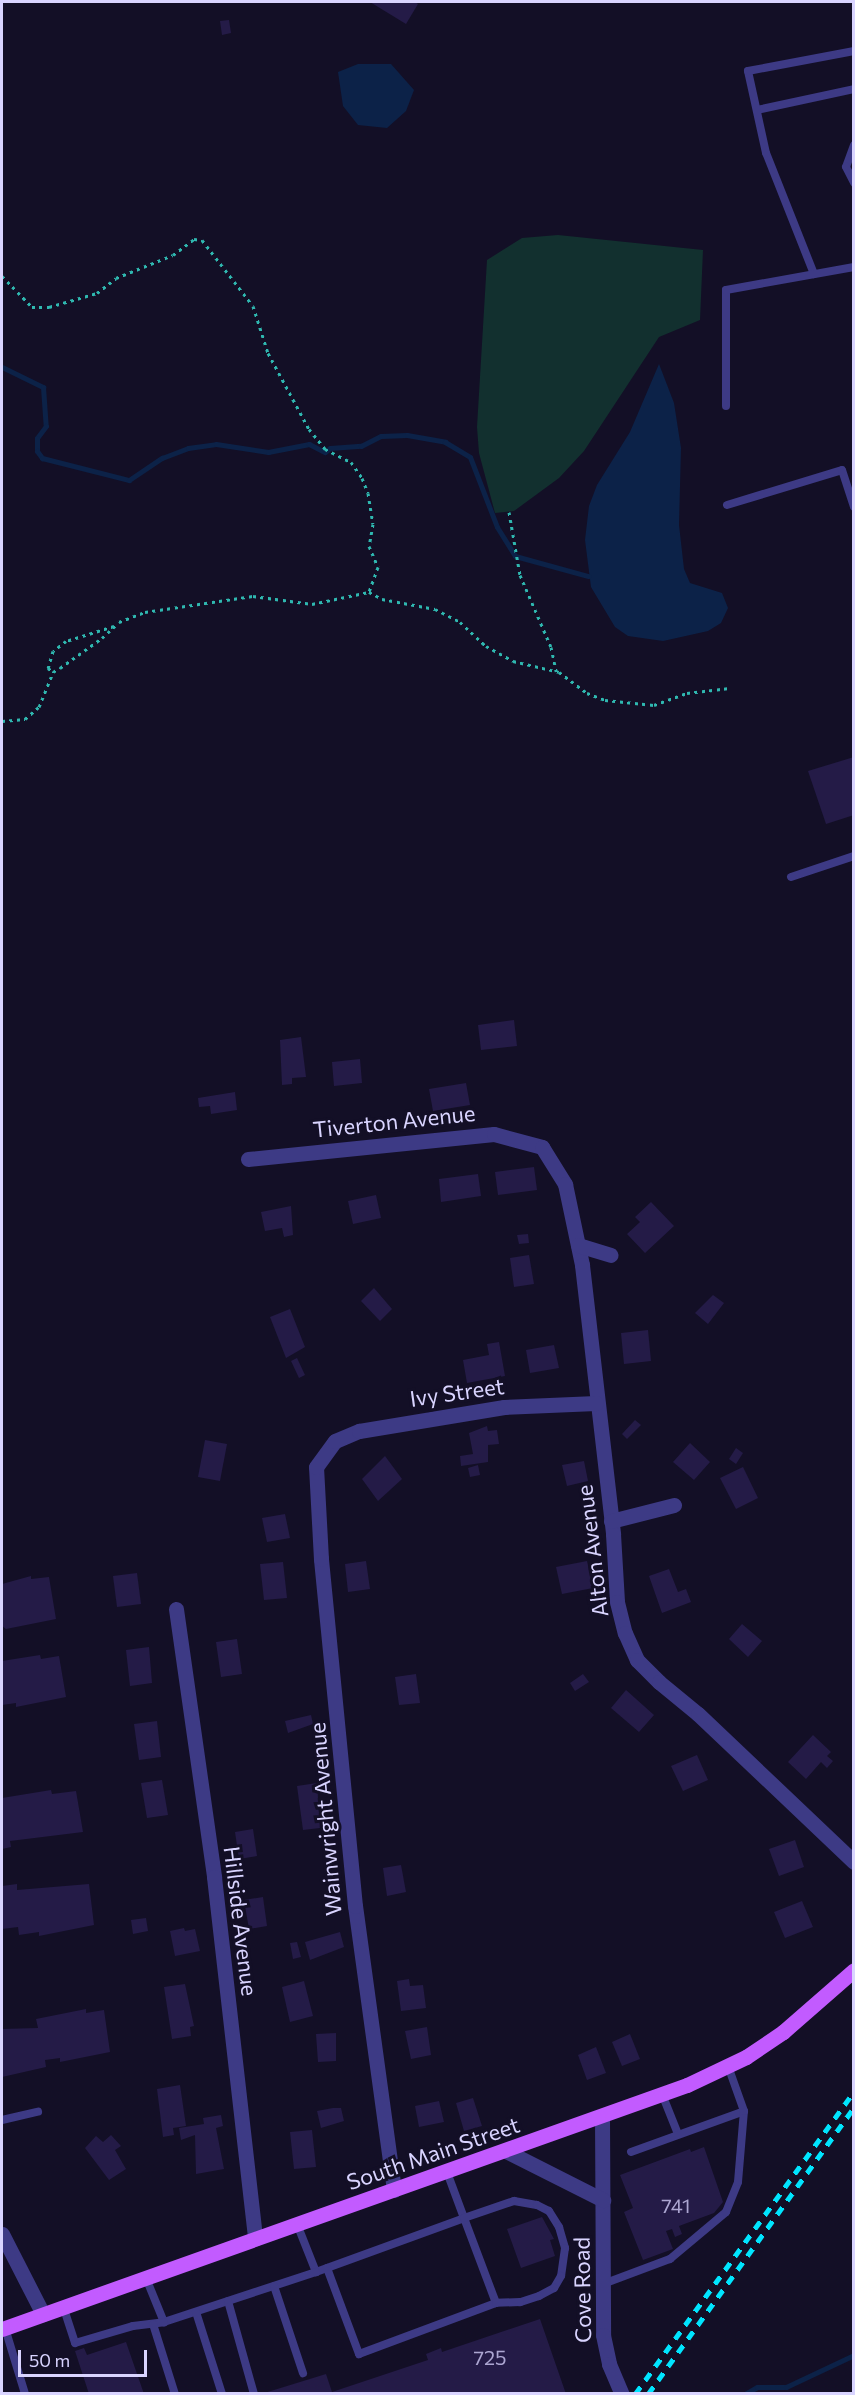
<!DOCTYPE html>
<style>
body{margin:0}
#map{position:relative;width:855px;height:2395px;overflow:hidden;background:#130f26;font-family:Commissioner,sans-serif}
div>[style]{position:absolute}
.green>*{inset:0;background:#12302f}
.water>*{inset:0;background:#0c2248}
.stream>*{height:5px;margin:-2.5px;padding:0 2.5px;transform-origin:2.5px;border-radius:2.5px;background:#0c2248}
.building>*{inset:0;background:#241b47}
.path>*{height:3px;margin-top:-1.5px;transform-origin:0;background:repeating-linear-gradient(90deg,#2fb8b0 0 3px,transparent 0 7.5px)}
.service>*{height:8px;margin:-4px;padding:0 4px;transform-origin:4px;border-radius:4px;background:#3d3a85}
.minor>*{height:15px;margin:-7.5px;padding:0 7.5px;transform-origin:7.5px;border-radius:7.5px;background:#3d3a85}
.primary>*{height:15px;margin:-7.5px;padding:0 7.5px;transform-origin:7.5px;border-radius:7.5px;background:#c25bff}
.rail>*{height:4.5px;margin-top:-2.25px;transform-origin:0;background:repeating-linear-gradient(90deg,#00e5ff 0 9px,transparent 0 17px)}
span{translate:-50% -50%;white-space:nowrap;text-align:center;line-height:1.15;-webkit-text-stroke:6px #130f26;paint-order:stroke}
.number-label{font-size:20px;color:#aca6d1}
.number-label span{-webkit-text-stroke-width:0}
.street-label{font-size:22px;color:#d9d4ff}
.frame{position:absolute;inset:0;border:3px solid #d9d4ff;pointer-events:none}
.scale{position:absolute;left:18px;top:2350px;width:129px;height:27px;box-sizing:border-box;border:3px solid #d9d4ff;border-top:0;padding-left:8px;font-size:18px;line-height:21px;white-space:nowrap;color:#d9d4ff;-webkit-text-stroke:4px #130f26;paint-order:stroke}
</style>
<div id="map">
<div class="green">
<i style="clip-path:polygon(558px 235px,703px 250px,700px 320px,659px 337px,584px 451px,559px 478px,514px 511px,495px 513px,479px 453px,477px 427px,487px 260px,522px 238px)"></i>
</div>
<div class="water">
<i style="clip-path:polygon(358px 64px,391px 64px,414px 90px,406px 111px,387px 128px,358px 125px,343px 106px,338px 72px)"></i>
<i style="clip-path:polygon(659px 364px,674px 403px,681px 448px,679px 525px,684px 569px,690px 583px,722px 593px,728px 608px,721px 623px,708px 631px,663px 641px,628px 636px,615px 627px,591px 587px,585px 540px,589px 506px,597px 485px,630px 432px)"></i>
</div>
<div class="stream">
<i style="left:2px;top:367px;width:46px;rotate:26deg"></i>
<i style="left:43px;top:387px;width:39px;rotate:86deg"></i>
<i style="left:46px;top:426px;width:15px;rotate:127deg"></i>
<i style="left:37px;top:438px;width:13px;rotate:90deg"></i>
<i style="left:37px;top:451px;width:9px;rotate:54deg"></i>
<i style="left:42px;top:458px;width:90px;rotate:14.2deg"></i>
<i style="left:129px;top:480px;width:40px;rotate:-34deg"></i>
<i style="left:162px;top:458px;width:28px;rotate:-21deg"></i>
<i style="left:188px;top:448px;width:28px;rotate:-8deg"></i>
<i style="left:216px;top:444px;width:53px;rotate:8.7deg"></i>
<i style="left:268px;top:452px;width:42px;rotate:-11deg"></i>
<i style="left:309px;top:444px;width:18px;rotate:27deg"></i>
<i style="left:325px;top:452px;width:6px;rotate:-39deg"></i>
<i style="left:330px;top:448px;width:31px;rotate:-4deg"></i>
<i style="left:361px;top:446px;width:22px;rotate:-27deg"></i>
<i style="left:381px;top:436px;width:26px;rotate:-2deg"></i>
<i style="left:407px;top:435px;width:39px;rotate:10deg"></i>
<i style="left:445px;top:442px;width:29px;rotate:31deg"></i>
<i style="left:470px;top:457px;width:75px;rotate:68.9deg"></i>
<i style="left:497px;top:527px;width:34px;rotate:58deg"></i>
<i style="left:515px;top:556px;width:76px;rotate:15.3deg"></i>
<i style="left:745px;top:2394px;width:14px;rotate:-30deg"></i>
<i style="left:757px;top:2387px;width:29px"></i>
<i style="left:786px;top:2387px;width:75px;rotate:-25.2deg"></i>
</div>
<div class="building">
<i style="clip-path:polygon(370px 2px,415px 2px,418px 4px,406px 24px)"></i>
<i style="clip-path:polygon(229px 20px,231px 33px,222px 35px,220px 21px)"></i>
<i style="clip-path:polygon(854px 757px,854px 815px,826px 824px,808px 771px)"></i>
<i style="clip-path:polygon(514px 1020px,517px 1046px,481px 1050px,478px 1025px)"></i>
<i style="clip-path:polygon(301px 1037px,306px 1077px,292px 1078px,292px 1084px,282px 1085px,280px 1040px)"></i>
<i style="clip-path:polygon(360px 1059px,362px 1083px,334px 1086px,332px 1062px)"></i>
<i style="clip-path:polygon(466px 1083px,470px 1105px,433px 1111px,429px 1089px)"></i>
<i style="clip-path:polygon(235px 1092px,237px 1110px,211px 1114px,210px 1106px,199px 1107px,198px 1098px)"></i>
<i style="clip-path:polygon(534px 1167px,537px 1190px,498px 1195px,495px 1172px)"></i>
<i style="clip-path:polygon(478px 1174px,481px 1196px,441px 1202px,439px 1179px)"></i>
<i style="clip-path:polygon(376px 1195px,381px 1218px,353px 1224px,348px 1201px)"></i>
<i style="clip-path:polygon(651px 1202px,674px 1226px,645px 1253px,627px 1234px,640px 1222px,635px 1217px)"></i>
<i style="clip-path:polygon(291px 1206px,293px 1235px,284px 1237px,282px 1228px,265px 1231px,261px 1212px)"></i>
<i style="clip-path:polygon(528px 1234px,529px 1243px,519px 1244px,517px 1235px)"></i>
<i style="clip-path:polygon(529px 1255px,534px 1284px,514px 1287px,510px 1258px)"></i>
<i style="clip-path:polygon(374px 1288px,392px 1309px,380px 1321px,361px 1301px)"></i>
<i style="clip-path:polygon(713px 1295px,724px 1303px,708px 1324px,695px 1313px)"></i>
<i style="clip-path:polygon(290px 1309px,305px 1347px,286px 1358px,270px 1317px)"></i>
<i style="clip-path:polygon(648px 1330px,651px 1361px,624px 1364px,621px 1333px)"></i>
<i style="clip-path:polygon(499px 1342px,505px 1376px,467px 1383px,463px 1360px,489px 1355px,487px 1344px)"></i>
<i style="clip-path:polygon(554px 1345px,559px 1368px,530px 1373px,526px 1350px)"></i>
<i style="clip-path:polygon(297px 1358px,305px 1375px,299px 1378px,291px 1361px)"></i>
<i style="clip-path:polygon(635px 1420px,641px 1425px,627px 1439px,622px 1434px)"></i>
<i style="clip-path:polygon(487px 1426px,488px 1431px,497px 1430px,499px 1444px,488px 1445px,488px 1462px,461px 1466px,460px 1456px,473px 1454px,469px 1433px)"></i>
<i style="clip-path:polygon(205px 1440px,227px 1444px,220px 1481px,198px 1477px)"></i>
<i style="clip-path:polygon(690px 1443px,710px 1462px,694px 1480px,673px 1462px)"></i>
<i style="clip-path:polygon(736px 1448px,743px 1453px,736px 1464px,729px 1459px)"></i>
<i style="clip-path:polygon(385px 1456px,402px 1479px,378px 1501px,362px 1479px)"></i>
<i style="clip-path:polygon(584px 1461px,588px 1481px,567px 1486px,562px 1465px)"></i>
<i style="clip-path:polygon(478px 1465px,480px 1475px,470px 1477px,468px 1468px)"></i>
<i style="clip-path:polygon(743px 1467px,758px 1498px,736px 1509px,720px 1478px)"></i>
<i style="clip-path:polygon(285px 1514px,290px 1538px,267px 1542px,262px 1518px)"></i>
<i style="clip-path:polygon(366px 1561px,370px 1589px,348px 1592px,345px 1564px)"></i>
<i style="clip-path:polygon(587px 1561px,593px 1588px,562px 1594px,556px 1567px)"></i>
<i style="clip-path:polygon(283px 1562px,287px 1598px,264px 1600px,260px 1564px)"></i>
<i style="clip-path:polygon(669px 1569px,678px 1592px,686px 1589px,691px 1602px,662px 1613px,649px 1576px)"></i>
<i style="clip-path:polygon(137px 1573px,141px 1604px,117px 1607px,113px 1576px)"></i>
<i style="clip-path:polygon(31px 1576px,31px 1579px,49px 1577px,56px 1619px,6px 1629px,2px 1626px,2px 1584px)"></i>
<i style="clip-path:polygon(742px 1624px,762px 1641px,748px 1657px,729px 1639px)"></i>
<i style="clip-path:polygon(237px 1639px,242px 1674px,221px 1677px,216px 1642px)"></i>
<i style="clip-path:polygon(149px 1647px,152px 1683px,130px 1686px,126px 1650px)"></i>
<i style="clip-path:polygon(40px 1655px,41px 1659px,59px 1656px,66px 1697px,16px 1707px,16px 1703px,2px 1705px,2px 1661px)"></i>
<i style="clip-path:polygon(416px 1674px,420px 1703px,399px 1705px,395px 1677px)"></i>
<i style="clip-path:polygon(583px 1674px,589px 1682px,575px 1691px,570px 1683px)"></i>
<i style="clip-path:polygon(626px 1690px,654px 1715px,639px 1732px,611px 1708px)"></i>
<i style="clip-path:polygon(311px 1715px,313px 1724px,288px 1733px,285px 1721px)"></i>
<i style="clip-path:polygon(157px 1721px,161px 1757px,139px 1760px,134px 1724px)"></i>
<i style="clip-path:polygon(813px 1735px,831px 1752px,827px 1756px,833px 1761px,827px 1768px,821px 1762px,806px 1779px,788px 1762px)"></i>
<i style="clip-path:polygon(697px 1755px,708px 1780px,683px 1791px,671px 1766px)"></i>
<i style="clip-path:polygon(162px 1780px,168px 1815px,147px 1818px,141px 1783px)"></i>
<i style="clip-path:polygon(317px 1783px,320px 1828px,303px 1830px,297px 1786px)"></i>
<i style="clip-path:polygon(51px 1790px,52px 1794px,76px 1791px,83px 1832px,10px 1841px,11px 1847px,2px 1849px,2px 1798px)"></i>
<i style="clip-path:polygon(253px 1829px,257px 1856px,239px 1859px,235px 1832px)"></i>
<i style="clip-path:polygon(795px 1840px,804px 1867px,779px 1876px,769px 1849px)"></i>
<i style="clip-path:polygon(401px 1865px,406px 1892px,387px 1896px,383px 1868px)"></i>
<i style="clip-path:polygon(17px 1884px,17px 1890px,89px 1884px,94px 1925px,39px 1936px,39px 1932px,19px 1935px,18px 1927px,2px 1929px,2px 1886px)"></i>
<i style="clip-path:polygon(263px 1897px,267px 1926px,249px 1929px,244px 1900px)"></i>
<i style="clip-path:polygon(802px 1901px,813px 1927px,785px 1938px,774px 1912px)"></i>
<i style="clip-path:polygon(146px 1918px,148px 1931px,133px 1934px,131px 1920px)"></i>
<i style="clip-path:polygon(184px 1928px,185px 1931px,195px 1929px,200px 1951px,175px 1956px,170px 1931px)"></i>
<i style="clip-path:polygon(340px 1932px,344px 1947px,310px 1960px,305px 1942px)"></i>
<i style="clip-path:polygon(297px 1942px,301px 1957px,293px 1959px,290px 1943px)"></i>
<i style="clip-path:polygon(409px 1979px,410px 1986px,423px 1985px,426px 2008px,401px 2011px,397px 1981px)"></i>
<i style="clip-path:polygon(304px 1981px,313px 2016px,290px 2022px,282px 1987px)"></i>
<i style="clip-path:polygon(185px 1984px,194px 2026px,190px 2027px,191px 2036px,172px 2039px,164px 1987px)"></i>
<i style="clip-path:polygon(86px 2009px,86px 2013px,104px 2010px,110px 2052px,60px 2062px,60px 2058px,45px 2060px,46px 2067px,2px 2077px,2px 2029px,38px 2028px,36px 2019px)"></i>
<i style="clip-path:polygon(427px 2027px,431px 2055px,411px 2059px,405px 2031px)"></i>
<i style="clip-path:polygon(336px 2033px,336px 2061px,318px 2062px,316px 2034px)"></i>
<i style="clip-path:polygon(630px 2034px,640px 2059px,622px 2066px,612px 2042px)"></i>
<i style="clip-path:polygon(596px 2047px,606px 2073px,587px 2080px,578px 2055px)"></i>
<i style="clip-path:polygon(180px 2085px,186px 2126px,173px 2128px,174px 2135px,163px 2137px,157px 2089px)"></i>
<i style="clip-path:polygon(473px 2098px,482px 2126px,464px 2131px,456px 2103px)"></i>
<i style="clip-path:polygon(439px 2101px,444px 2122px,419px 2127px,415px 2106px)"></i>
<i style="clip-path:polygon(333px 2108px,341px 2108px,344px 2121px,321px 2128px,317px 2111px)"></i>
<i style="clip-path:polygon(221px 2115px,223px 2126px,216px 2128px,224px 2169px,196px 2174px,195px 2135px,181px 2140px,179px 2128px,204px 2124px,203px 2118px)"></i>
<i style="clip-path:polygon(312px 2130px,316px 2167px,294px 2169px,290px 2132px)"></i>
<i style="clip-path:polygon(111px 2135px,121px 2146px,115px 2150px,126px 2169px,109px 2180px,85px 2148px,96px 2136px,103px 2142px)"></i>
<i style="clip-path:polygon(704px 2147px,723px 2202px,714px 2213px,679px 2226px,682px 2234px,675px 2237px,672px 2229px,666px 2231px,673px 2249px,643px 2260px,624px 2212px,633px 2208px,620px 2175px,690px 2149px,691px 2152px)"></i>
<i style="clip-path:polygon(542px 2217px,554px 2239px,550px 2240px,555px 2256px,521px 2268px,507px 2229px)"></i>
<i style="clip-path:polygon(540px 2319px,566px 2394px,261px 2394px,326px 2374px,332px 2392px,428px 2360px,426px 2354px,441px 2348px,442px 2352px)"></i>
<i style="clip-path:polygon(126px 2342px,144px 2394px,89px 2394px,75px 2351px,84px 2348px,87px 2355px)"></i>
</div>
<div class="path">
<i style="left:2px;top:276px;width:43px;rotate:45.9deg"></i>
<i style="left:32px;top:307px;width:17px"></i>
<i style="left:49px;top:307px;width:50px;rotate:-16.3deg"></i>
<i style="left:97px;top:293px;width:24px;rotate:-38deg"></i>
<i style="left:116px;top:278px;width:61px;rotate:-22deg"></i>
<i style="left:173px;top:255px;width:26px;rotate:-37deg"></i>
<i style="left:194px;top:239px;width:8px;rotate:7deg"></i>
<i style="left:202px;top:240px;width:83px;rotate:52.3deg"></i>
<i style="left:253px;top:306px;width:49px;rotate:72.3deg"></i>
<i style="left:268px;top:353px;width:86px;rotate:61.7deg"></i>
<i style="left:309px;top:429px;width:26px;rotate:51deg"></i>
<i style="left:325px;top:449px;width:29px;rotate:27deg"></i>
<i style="left:351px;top:462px;width:19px;rotate:55deg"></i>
<i style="left:362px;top:478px;width:16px;rotate:68deg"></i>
<i style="left:368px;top:493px;width:31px;rotate:81deg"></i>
<i style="left:373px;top:524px;width:22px;rotate:100deg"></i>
<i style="left:369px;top:546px;width:23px;rotate:67deg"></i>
<i style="left:378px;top:567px;width:27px;rotate:110deg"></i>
<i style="left:509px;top:512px;width:64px;rotate:80.1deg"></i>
<i style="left:520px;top:575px;width:78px;rotate:66.7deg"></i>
<i style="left:551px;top:647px;width:25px;rotate:78deg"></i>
<i style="left:114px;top:626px;width:50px;rotate:162.6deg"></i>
<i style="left:66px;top:641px;width:16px;rotate:142deg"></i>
<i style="left:53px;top:651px;width:18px;rotate:106deg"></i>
<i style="left:48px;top:668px;width:6px;rotate:39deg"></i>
<i style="left:53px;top:672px;width:8px;rotate:-30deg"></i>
<i style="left:60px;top:668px;width:52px;rotate:-35.5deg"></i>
<i style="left:102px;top:638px;width:23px;rotate:-43deg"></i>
<i style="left:119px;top:622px;width:28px;rotate:-21deg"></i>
<i style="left:145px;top:612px;width:109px;rotate:-8.4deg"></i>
<i style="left:253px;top:596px;width:60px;rotate:7.7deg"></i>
<i style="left:312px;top:604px;width:58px;rotate:-11.9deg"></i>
<i style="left:369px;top:592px;width:15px;rotate:28deg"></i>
<i style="left:382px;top:599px;width:54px;rotate:10.7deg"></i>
<i style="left:435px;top:609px;width:28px;rotate:27deg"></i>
<i style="left:460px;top:622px;width:35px;rotate:43deg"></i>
<i style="left:486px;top:646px;width:31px;rotate:29deg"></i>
<i style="left:513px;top:661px;width:47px;rotate:13.4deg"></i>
<i style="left:559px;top:672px;width:35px;rotate:37deg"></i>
<i style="left:587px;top:693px;width:19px;rotate:21deg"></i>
<i style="left:605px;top:700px;width:49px;rotate:5.8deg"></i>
<i style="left:654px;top:705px;width:35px;rotate:-20deg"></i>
<i style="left:687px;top:693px;width:43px;rotate:-6.6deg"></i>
<i style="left:2px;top:721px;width:23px;rotate:-5deg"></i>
<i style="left:25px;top:719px;width:18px;rotate:-41deg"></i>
<i style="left:39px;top:707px;width:38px;rotate:-68deg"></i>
</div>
<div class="service">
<i style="left:757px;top:110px;width:99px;rotate:-12.2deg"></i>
<i style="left:854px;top:145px;width:23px;rotate:110deg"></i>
<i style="left:846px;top:167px;width:18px;rotate:63deg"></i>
<i style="left:814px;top:274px;width:130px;rotate:-111.6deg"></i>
<i style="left:766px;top:153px;width:84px;rotate:-102.4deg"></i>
<i style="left:748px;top:71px;width:108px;rotate:-10.7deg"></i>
<i style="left:726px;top:406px;width:116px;rotate:-90deg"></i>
<i style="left:726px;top:290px;width:130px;rotate:-10.2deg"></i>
<i style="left:727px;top:505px;width:120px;rotate:-16.9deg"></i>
<i style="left:842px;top:470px;width:39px;rotate:72deg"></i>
<i style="left:791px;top:877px;width:66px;rotate:-18.4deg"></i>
<i style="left:662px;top:2094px;width:43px;rotate:68.2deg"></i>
<i style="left:2px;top:2120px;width:37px;rotate:-13deg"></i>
<i style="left:631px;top:2152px;width:120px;rotate:-19.9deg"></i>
<i style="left:297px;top:2224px;width:52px;rotate:68.4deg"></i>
<i style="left:316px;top:2272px;width:158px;rotate:-20deg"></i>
<i style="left:464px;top:2218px;width:49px;rotate:-110.3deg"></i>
<i style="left:327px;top:2268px;width:92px;rotate:69.6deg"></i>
<i style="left:359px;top:2354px;width:146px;rotate:-20.4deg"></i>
<i style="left:496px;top:2303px;width:91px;rotate:-110.6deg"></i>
<i style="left:464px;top:2218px;width:53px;rotate:-18.8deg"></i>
<i style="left:514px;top:2201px;width:23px;rotate:10deg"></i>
<i style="left:537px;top:2205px;width:13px;rotate:27deg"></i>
<i style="left:549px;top:2211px;width:19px;rotate:58deg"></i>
<i style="left:559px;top:2227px;width:22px;rotate:74deg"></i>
<i style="left:565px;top:2248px;width:28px;rotate:98deg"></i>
<i style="left:561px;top:2276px;width:14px;rotate:120deg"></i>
<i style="left:554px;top:2288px;width:17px;rotate:152deg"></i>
<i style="left:539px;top:2296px;width:20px;rotate:162deg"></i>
<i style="left:520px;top:2302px;width:24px;rotate:178deg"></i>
<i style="left:146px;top:2278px;width:48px;rotate:67.8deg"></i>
<i style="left:164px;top:2322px;width:160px;rotate:-18.2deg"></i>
<i style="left:603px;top:2284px;width:72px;rotate:-20.5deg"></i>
<i style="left:670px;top:2259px;width:73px;rotate:-40deg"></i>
<i style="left:726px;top:2212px;width:32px;rotate:-68deg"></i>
<i style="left:738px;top:2182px;width:71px;rotate:-85.2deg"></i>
<i style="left:744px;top:2111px;width:48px;rotate:-109.6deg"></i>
<i style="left:274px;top:2286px;width:92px;rotate:71.6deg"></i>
<i style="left:228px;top:2301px;width:97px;rotate:74.4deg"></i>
<i style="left:63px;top:2306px;width:39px;rotate:72deg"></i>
<i style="left:75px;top:2343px;width:60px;rotate:-16.3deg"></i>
<i style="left:133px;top:2326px;width:31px;rotate:-7deg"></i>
<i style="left:196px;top:2312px;width:86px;rotate:72.4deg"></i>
<i style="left:153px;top:2324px;width:73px;rotate:72.6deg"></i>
<i style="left:5px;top:2328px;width:69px;rotate:73.1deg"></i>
</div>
<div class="minor">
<i style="left:248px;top:1159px;width:247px;rotate:-5.8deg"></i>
<i style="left:494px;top:1134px;width:50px;rotate:15.2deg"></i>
<i style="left:542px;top:1147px;width:44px;rotate:58.1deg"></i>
<i style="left:565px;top:1184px;width:83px;rotate:78.1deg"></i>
<i style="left:582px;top:1265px;width:271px;rotate:83.4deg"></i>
<i style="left:613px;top:1534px;width:68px;rotate:86.6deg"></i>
<i style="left:617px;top:1602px;width:32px;rotate:76deg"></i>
<i style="left:625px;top:1633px;width:30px;rotate:66deg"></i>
<i style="left:637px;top:1660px;width:31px;rotate:45deg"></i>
<i style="left:659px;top:1682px;width:50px;rotate:39.4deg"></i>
<i style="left:698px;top:1714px;width:215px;rotate:43.5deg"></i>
<i style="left:578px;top:1245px;width:34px;rotate:17deg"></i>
<i style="left:611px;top:1521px;width:65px;rotate:-14.3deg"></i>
<i style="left:176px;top:1609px;width:271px;rotate:81.9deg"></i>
<i style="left:214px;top:1877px;width:364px;rotate:83.5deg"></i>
<i style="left:602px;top:2117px;width:218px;rotate:89.7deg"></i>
<i style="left:603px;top:2335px;width:30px;rotate:78deg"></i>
<i style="left:609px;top:2364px;width:33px;rotate:67deg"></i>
<i style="left:506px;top:2151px;width:109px;rotate:26.8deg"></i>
<i style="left:394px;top:2190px;width:287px;rotate:-97.8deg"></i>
<i style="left:355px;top:1906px;width:349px;rotate:-95.6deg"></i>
<i style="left:321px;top:1559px;width:92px;rotate:-93.1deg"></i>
<i style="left:316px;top:1467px;width:32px;rotate:-54deg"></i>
<i style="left:335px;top:1441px;width:26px;rotate:-23deg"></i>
<i style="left:359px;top:1431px;width:147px;rotate:-9.4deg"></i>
<i style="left:504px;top:1407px;width:92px;rotate:-2.5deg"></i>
<i style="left:2px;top:2234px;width:90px;rotate:62.9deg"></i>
</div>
<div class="primary">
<i style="left:2px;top:2329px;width:727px;rotate:-19.61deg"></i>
<i style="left:687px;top:2085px;width:65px;rotate:-25.4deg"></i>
<i style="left:746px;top:2057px;width:45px;rotate:-34deg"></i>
<i style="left:783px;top:2032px;width:94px;rotate:-41.1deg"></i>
</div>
<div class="rail">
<i style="left:635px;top:2394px;width:374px;rotate:-54.1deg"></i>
<i style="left:648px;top:2394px;width:353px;rotate:-54.3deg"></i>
</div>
<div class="number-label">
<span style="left:676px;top:2205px">741</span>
<span style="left:490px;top:2357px">725</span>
</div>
<div class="street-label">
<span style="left:394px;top:1121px;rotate:-6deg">Tiverton Avenue</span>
<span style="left:457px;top:1392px;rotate:-8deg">Ivy Street</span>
<span style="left:592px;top:1551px;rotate:-97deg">Alton Avenue</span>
<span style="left:325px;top:1819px;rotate:-95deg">Wainwright Avenue</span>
<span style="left:241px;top:1921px;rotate:83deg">Hillside Avenue</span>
<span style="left:433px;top:2153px;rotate:-19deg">South Main Street</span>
<span style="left:582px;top:2290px;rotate:-91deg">Cove Road</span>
</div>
<div class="frame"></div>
<div class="scale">50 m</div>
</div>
